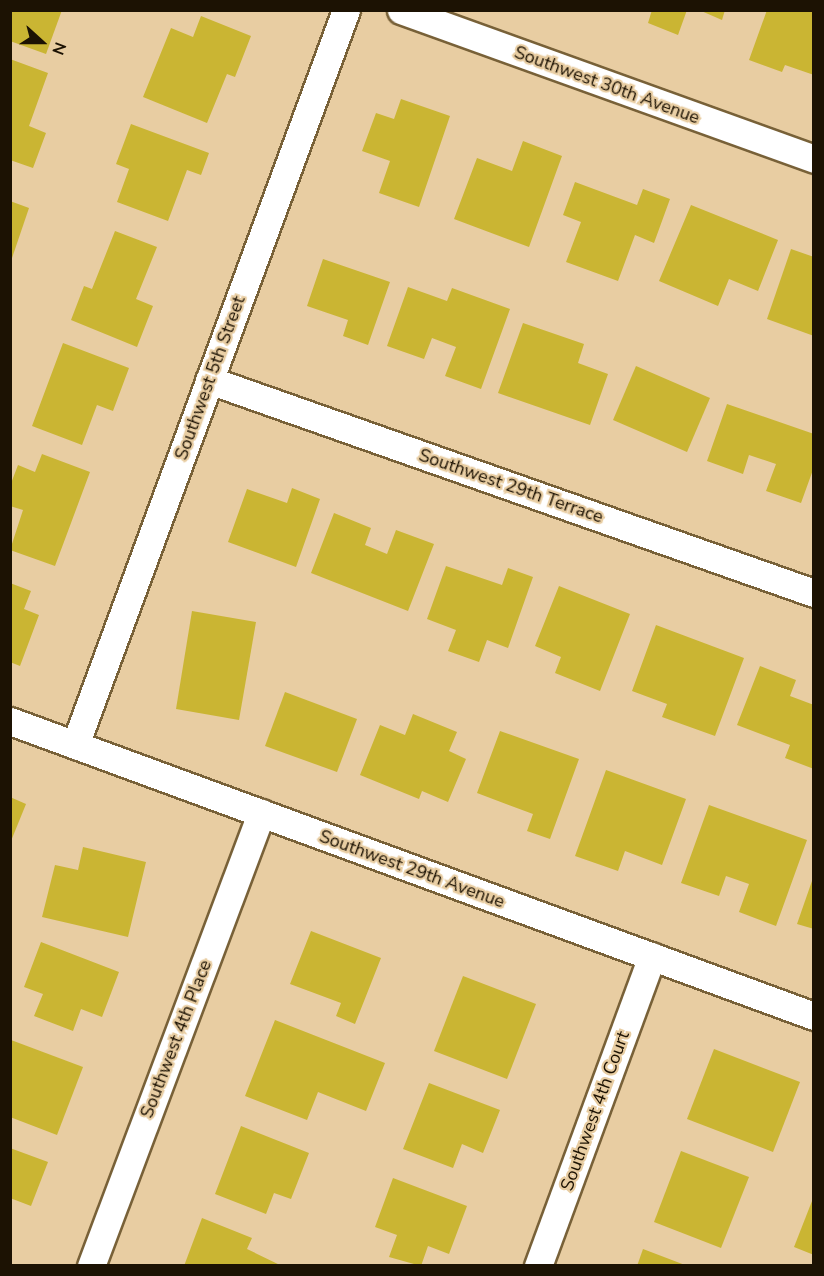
<!DOCTYPE html>
<style>
body{margin:0}
#map{position:relative;width:824px;height:1276px;overflow:hidden;background:#e8cda2;font-family:"Nunito Sans",sans-serif}
div>[style]{position:absolute}
.building>*{inset:0;background:#cab533}
.roads{filter:drop-shadow(2px 0 #786138) drop-shadow(-2px 0 #786138) drop-shadow(0 2px #786138) drop-shadow(0 -2px #786138)}
.street>*{height:27px;margin:-13.5px;padding:0 13.5px;transform-origin:13.5px;border-radius:13.5px;background:#fff}
span{translate:-50% -50%;white-space:nowrap;text-align:center;line-height:1.15;-webkit-text-stroke:4.5px #e8cda2;paint-order:stroke}
.street-label{font-size:18px;color:#1c1203}
.frame{position:absolute;inset:0;border:12px solid #1c1203;pointer-events:none}
.north{position:absolute;left:12px;top:12px;width:60px;height:60px;-webkit-text-stroke:4px #e8cda2;paint-order:stroke;rotate:111deg;font-size:16px;font-weight:700;line-height:24px;text-align:center;color:#1c1203}
.north::after{content:'';display:block;margin:auto;width:21px;height:27px;background:#1c1203;clip-path:polygon(50% 0,100% 100%,50% 72%,0 100%)}
</style>
<div id="map">
<div class="building">
<i style="clip-path:polygon(10px 10px,62px 10px,46px 54px,10px 41px)"></i>
<i style="clip-path:polygon(652px 10px,687px 10px,678px 35px,648px 23px)"></i>
<i style="clip-path:polygon(699px 10px,725px 10px,722px 20px)"></i>
<i style="clip-path:polygon(767px 10px,814px 10px,814px 75px,785px 65px,782px 72px,749px 60px)"></i>
<i style="clip-path:polygon(201px 16px,251px 36px,235px 77px,227px 74px,207px 123px,143px 97px,171px 28px,193px 37px)"></i>
<i style="clip-path:polygon(10px 59px,48px 73px,29px 126px,46px 133px,33px 168px,10px 160px)"></i>
<i style="clip-path:polygon(401px 99px,450px 116px,419px 207px,379px 193px,390px 161px,362px 151px,376px 113px,394px 119px)"></i>
<i style="clip-path:polygon(131px 124px,209px 153px,201px 175px,187px 170px,168px 221px,117px 202px,129px 169px,116px 164px)"></i>
<i style="clip-path:polygon(523px 141px,562px 156px,529px 247px,454px 219px,477px 158px,512px 171px)"></i>
<i style="clip-path:polygon(575px 182px,637px 205px,643px 189px,670px 199px,654px 243px,635px 235px,618px 281px,566px 262px,581px 222px,563px 215px)"></i>
<i style="clip-path:polygon(10px 201px,29px 208px,11px 261px,10px 261px)"></i>
<i style="clip-path:polygon(691px 205px,778px 240px,758px 291px,729px 279px,718px 306px,659px 281px)"></i>
<i style="clip-path:polygon(115px 231px,157px 247px,136px 299px,153px 306px,137px 347px,71px 320px,84px 286px,92px 289px)"></i>
<i style="clip-path:polygon(791px 249px,814px 257px,814px 336px,767px 319px)"></i>
<i style="clip-path:polygon(323px 259px,390px 282px,368px 345px,343px 336px,348px 320px,307px 306px)"></i>
<i style="clip-path:polygon(408px 287px,447px 301px,452px 288px,510px 309px,481px 389px,445px 376px,456px 347px,432px 338px,424px 359px,387px 346px)"></i>
<i style="clip-path:polygon(523px 323px,584px 344px,578px 363px,608px 374px,590px 425px,498px 393px)"></i>
<i style="clip-path:polygon(63px 343px,129px 368px,113px 411px,97px 405px,82px 445px,32px 426px)"></i>
<i style="clip-path:polygon(636px 366px,710px 398px,687px 452px,613px 420px)"></i>
<i style="clip-path:polygon(727px 404px,814px 434px,814px 467px,801px 503px,766px 491px,776px 464px,749px 455px,743px 474px,707px 461px)"></i>
<i style="clip-path:polygon(42px 454px,90px 472px,55px 566px,10px 550px,23px 510px,10px 506px,10px 486px,18px 465px,35px 472px)"></i>
<i style="clip-path:polygon(292px 488px,320px 499px,296px 567px,228px 542px,247px 489px,287px 503px)"></i>
<i style="clip-path:polygon(334px 513px,371px 528px,365px 545px,387px 554px,396px 530px,434px 544px,408px 611px,311px 573px)"></i>
<i style="clip-path:polygon(446px 566px,502px 585px,508px 568px,533px 577px,508px 648px,487px 640px,479px 662px,448px 651px,456px 630px,427px 619px)"></i>
<i style="clip-path:polygon(10px 583px,31px 591px,24px 609px,39px 615px,20px 666px,10px 662px)"></i>
<i style="clip-path:polygon(559px 586px,630px 614px,600px 691px,555px 673px,561px 657px,535px 646px)"></i>
<i style="clip-path:polygon(192px 611px,256px 622px,239px 720px,176px 709px)"></i>
<i style="clip-path:polygon(656px 625px,744px 658px,715px 736px,662px 717px,667px 704px,632px 691px)"></i>
<i style="clip-path:polygon(760px 666px,796px 680px,790px 696px,814px 705px,814px 769px,785px 758px,790px 745px,737px 725px)"></i>
<i style="clip-path:polygon(285px 692px,357px 719px,337px 772px,265px 746px)"></i>
<i style="clip-path:polygon(413px 714px,457px 732px,449px 751px,466px 759px,448px 802px,422px 791px,419px 799px,360px 775px,380px 725px,405px 735px)"></i>
<i style="clip-path:polygon(500px 731px,579px 759px,550px 839px,527px 831px,533px 814px,477px 793px)"></i>
<i style="clip-path:polygon(606px 770px,686px 799px,662px 865px,625px 851px,618px 871px,575px 856px)"></i>
<i style="clip-path:polygon(10px 797px,26px 804px,11px 841px,10px 841px)"></i>
<i style="clip-path:polygon(709px 805px,807px 840px,776px 926px,739px 912px,749px 884px,726px 876px,719px 896px,681px 883px)"></i>
<i style="clip-path:polygon(83px 847px,146px 862px,128px 937px,42px 917px,55px 865px,78px 870px)"></i>
<i style="clip-path:polygon(813px 878px,814px 878px,814px 929px,797px 924px)"></i>
<i style="clip-path:polygon(311px 931px,381px 958px,355px 1024px,336px 1016px,341px 1003px,290px 984px)"></i>
<i style="clip-path:polygon(41px 942px,119px 972px,102px 1017px,81px 1009px,73px 1031px,34px 1016px,43px 994px,24px 987px)"></i>
<i style="clip-path:polygon(463px 976px,536px 1004px,507px 1079px,434px 1051px)"></i>
<i style="clip-path:polygon(275px 1020px,385px 1063px,366px 1111px,318px 1092px,307px 1120px,245px 1096px)"></i>
<i style="clip-path:polygon(11px 1040px,83px 1067px,57px 1135px,10px 1117px)"></i>
<i style="clip-path:polygon(714px 1049px,800px 1082px,773px 1152px,687px 1119px)"></i>
<i style="clip-path:polygon(429px 1083px,500px 1110px,483px 1153px,462px 1144px,453px 1168px,403px 1149px)"></i>
<i style="clip-path:polygon(241px 1126px,309px 1153px,291px 1199px,274px 1193px,266px 1214px,215px 1194px)"></i>
<i style="clip-path:polygon(10px 1148px,48px 1162px,31px 1206px,10px 1198px)"></i>
<i style="clip-path:polygon(681px 1151px,749px 1177px,721px 1248px,654px 1222px)"></i>
<i style="clip-path:polygon(393px 1178px,467px 1206px,449px 1254px,428px 1246px,421px 1266px,389px 1257px,397px 1235px,375px 1227px)"></i>
<i style="clip-path:polygon(812px 1201px,814px 1201px,814px 1255px,794px 1247px)"></i>
<i style="clip-path:polygon(202px 1218px,252px 1238px,247px 1249px,282px 1266px,184px 1266px)"></i>
<i style="clip-path:polygon(643px 1249px,685px 1265px,685px 1266px,637px 1266px)"></i>
</div>
<div class="roads">
<div class="street">
<i style="left:401px;top:10px;width:439px;rotate:19.8deg"></i>
<i style="left:209px;top:380px;width:641px;rotate:19.4deg"></i>
<i style="left:10px;top:721px;width:856px;rotate:20.15deg"></i>
<i style="left:75px;top:745px;width:783px;rotate:-69.76deg"></i>
<i style="left:91px;top:1266px;width:484px;rotate:-69.4deg"></i>
<i style="left:538px;top:1266px;width:330px;rotate:-69.8deg"></i>
</div>
</div>
<div class="street-label">
<span style="left:607px;top:85px;rotate:20deg">Southwest 30th Avenue</span>
<span style="left:210px;top:378px;rotate:-70deg">Southwest 5th Street</span>
<span style="left:511px;top:486px;rotate:19deg">Southwest 29th Terrace</span>
<span style="left:412px;top:869px;rotate:20deg">Southwest 29th Avenue</span>
<span style="left:176px;top:1039px;rotate:-69deg">Southwest 4th Place</span>
<span style="left:595px;top:1111px;rotate:-70deg">Southwest 4th Court</span>
</div>
<div class="frame"></div>
<div class="north">N</div>
</div>
